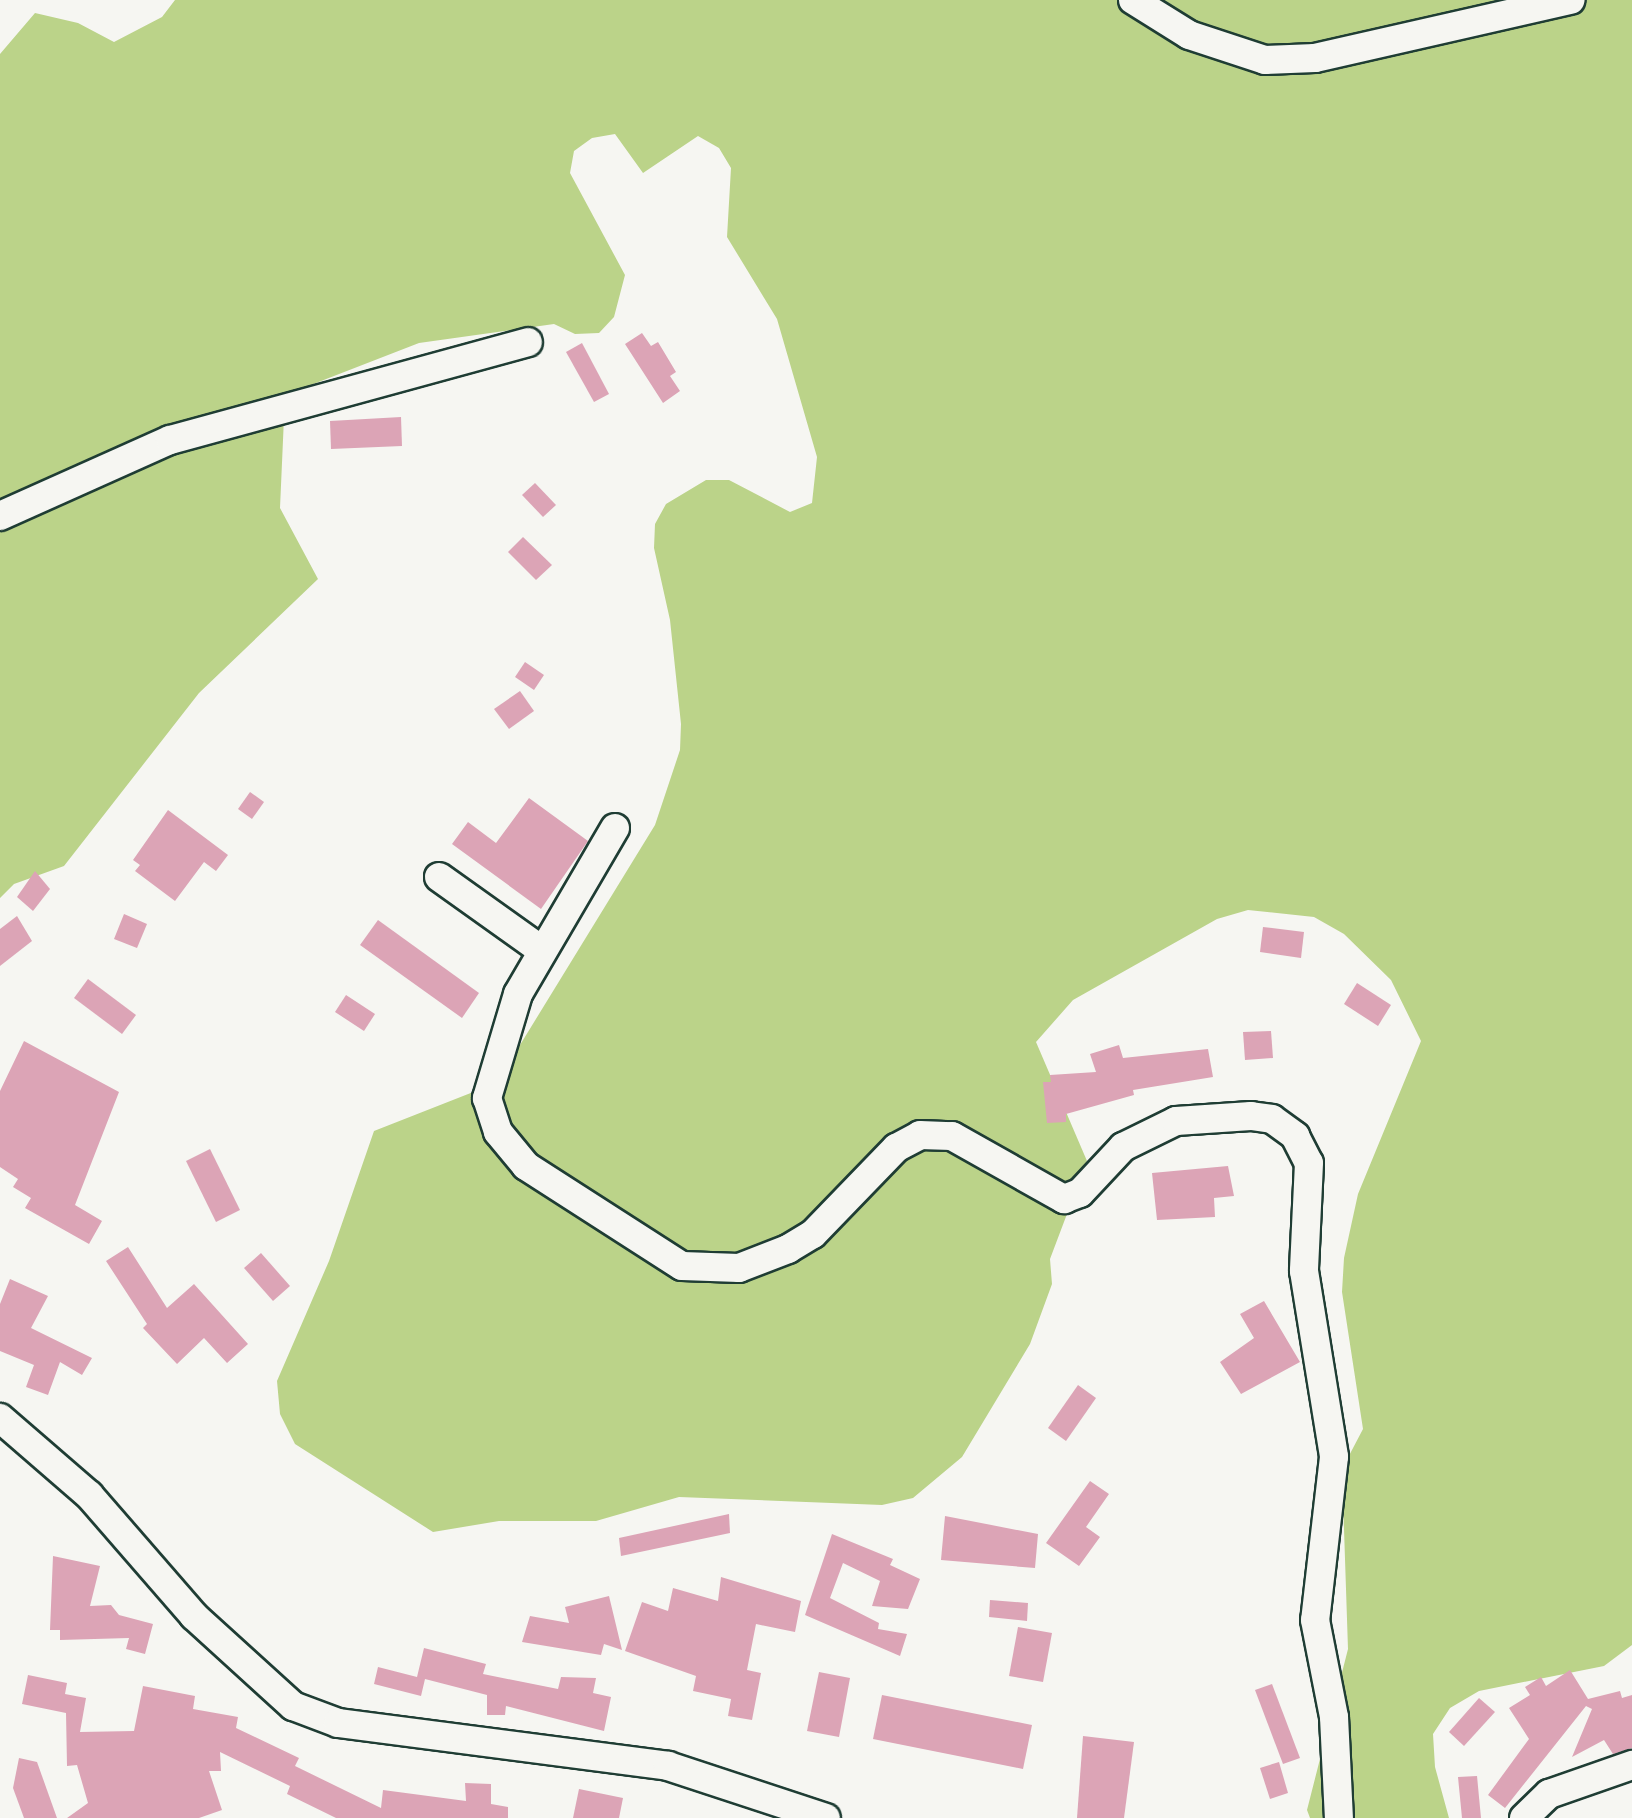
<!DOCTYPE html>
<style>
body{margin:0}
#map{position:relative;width:1632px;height:1818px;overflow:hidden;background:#f6f6f2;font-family:Dekko,sans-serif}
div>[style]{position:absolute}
.green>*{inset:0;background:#bbd389}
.building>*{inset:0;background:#dca4b6}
.roads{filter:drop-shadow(2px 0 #1f3d34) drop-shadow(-2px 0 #1f3d34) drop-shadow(0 2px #1f3d34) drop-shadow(0 -2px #1f3d34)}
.minor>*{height:28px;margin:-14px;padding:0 14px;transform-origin:14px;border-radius:14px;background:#f6f6f2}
span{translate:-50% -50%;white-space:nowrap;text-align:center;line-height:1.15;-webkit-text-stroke:6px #f6f6f2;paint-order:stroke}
</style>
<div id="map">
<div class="green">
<i style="clip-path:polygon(175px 0,1632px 0,1632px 1645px,1604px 1666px,1479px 1691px,1450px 1708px,1433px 1734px,1435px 1767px,1449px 1818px,1310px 1818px,1307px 1810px,1348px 1649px,1342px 1469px,1363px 1429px,1342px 1292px,1344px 1258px,1358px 1194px,1421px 1041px,1391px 980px,1344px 934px,1314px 917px,1248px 910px,1217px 919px,1073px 1000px,1036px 1042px,1087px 1161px,1050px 1259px,1052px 1284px,1030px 1344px,962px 1457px,913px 1498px,882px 1505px,679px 1497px,596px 1521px,499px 1521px,433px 1532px,295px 1444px,280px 1414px,277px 1381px,329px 1261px,374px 1131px,486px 1087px,512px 1058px,655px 825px,680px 750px,681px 724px,670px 620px,654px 548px,655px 524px,666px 504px,706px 480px,729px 480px,790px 512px,812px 503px,817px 457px,777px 319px,727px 237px,731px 168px,719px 148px,698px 136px,643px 173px,615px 134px,592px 138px,574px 151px,570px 173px,625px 275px,614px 317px,599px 333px,575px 334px,554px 324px,419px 343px,285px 395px,280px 508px,318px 579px,199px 693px,64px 866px,14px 884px,0 898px,0 54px,35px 13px,78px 23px,114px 42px,162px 17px)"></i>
</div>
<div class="building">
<i style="clip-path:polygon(642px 333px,651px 346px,658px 342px,676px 372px,670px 376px,680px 391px,663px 403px,625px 344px)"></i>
<i style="clip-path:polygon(582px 343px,609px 394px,594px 402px,566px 352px)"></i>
<i style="clip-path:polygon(401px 417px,402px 446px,331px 449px,330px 421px)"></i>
<i style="clip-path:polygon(535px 483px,556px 505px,543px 517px,522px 495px)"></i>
<i style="clip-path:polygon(523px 537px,552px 565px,536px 580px,508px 552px)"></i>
<i style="clip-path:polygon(525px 662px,544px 675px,534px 690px,515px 677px)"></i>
<i style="clip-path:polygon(520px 691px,534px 711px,509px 729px,494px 709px)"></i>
<i style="clip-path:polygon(250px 792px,264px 802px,252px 819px,238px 809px)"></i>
<i style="clip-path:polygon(529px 798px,588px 841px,541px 909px,452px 844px,468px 822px,496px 843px)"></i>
<i style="clip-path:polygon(168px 810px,228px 855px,216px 871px,204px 862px,175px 901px,135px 871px,140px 865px,133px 860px)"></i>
<i style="clip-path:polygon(35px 871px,50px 889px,33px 911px,17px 897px)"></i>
<i style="clip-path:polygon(124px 914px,147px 924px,137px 948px,114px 939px)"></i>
<i style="clip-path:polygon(17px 916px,32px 941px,0 966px,0 929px)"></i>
<i style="clip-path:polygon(378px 920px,479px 993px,462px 1018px,360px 945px)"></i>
<i style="clip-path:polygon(1263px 927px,1304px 932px,1301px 958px,1260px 952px)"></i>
<i style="clip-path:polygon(88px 979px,136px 1015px,122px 1034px,74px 998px)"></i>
<i style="clip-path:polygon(1357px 983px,1391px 1005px,1378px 1026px,1344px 1004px)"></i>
<i style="clip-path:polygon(346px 995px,375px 1014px,364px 1031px,335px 1012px)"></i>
<i style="clip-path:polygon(1271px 1031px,1273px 1058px,1245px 1060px,1243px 1032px)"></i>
<i style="clip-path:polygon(24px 1041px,119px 1092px,75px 1205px,102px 1221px,89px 1244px,25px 1208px,31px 1198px,13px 1187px,18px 1179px,0 1167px,0 1091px)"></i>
<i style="clip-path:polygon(1119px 1045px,1123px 1058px,1208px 1049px,1213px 1077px,1133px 1090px,1134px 1095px,1066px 1114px,1066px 1122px,1047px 1123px,1043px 1082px,1051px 1082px,1050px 1075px,1096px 1072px,1090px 1054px)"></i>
<i style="clip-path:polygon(210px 1149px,240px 1210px,216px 1222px,186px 1161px)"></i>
<i style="clip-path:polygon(1228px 1166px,1234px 1196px,1214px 1198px,1215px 1217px,1157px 1220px,1152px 1173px)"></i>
<i style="clip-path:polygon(128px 1247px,167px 1308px,194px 1284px,248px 1344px,227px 1363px,204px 1338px,177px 1364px,143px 1328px,147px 1324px,106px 1261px)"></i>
<i style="clip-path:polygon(261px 1253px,290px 1286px,273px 1301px,244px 1268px)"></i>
<i style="clip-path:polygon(10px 1279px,48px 1296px,31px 1328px,92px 1358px,82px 1375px,60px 1362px,48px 1395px,26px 1387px,34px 1365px,0 1351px,0 1304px)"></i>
<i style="clip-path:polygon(1264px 1301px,1300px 1362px,1241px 1394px,1220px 1362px,1254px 1338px,1240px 1314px)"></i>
<i style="clip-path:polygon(1078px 1385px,1096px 1398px,1066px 1441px,1048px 1428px)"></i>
<i style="clip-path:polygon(1090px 1481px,1109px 1494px,1086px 1527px,1100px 1537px,1079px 1566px,1046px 1543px)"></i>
<i style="clip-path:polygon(729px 1514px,730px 1533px,621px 1556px,619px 1538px)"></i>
<i style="clip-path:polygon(945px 1516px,1038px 1534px,1035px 1568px,941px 1560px)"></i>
<i style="clip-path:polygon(832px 1534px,893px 1559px,890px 1565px,920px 1579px,908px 1609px,872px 1606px,880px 1581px,843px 1563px,830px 1598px,879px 1623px,878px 1629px,907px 1634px,900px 1656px,805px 1615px)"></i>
<i style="clip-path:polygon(53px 1556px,100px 1566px,90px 1606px,111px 1605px,119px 1615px,153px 1624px,145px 1654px,126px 1649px,129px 1638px,60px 1640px,60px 1630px,50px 1630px)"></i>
<i style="clip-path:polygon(721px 1577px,801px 1601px,795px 1632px,756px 1624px,747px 1670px,761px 1673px,752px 1720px,728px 1716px,731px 1699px,693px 1691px,696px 1676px,625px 1651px,642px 1602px,668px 1611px,673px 1588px,718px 1601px)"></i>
<i style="clip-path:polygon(609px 1596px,622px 1650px,604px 1644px,601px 1655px,522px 1642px,530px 1616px,569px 1623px,565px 1607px)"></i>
<i style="clip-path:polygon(990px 1600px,1028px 1603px,1027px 1621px,989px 1617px)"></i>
<i style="clip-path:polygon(1018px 1627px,1052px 1633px,1043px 1682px,1009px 1676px)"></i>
<i style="clip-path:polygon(424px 1648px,486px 1664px,483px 1674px,558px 1689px,561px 1677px,596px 1678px,593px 1693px,611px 1697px,604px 1731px,506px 1706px,505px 1715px,487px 1715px,487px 1695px,425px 1679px,421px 1696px,374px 1684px,378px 1667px,417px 1677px)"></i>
<i style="clip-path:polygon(1570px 1670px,1588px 1699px,1620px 1691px,1622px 1698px,1632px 1695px,1632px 1748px,1613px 1754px,1604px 1740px,1572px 1757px,1592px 1709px,1586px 1706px,1505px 1808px,1488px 1795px,1529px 1739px,1509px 1708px,1530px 1695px,1525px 1687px,1541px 1677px,1546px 1686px)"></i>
<i style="clip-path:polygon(819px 1672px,850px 1678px,839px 1737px,807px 1731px)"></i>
<i style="clip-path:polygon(28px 1675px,67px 1683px,65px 1694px,86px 1698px,80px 1732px,134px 1731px,143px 1686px,195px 1696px,193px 1709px,238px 1717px,236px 1728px,299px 1758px,295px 1766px,381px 1808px,383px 1790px,466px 1801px,465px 1783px,491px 1784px,491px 1804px,508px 1807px,508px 1818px,336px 1818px,287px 1794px,290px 1786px,220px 1752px,221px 1771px,209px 1771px,222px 1810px,199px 1818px,67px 1818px,88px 1803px,77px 1765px,67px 1766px,66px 1713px,22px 1704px)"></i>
<i style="clip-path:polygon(1272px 1684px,1300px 1758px,1283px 1764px,1255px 1690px)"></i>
<i style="clip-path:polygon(882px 1695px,1032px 1725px,1023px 1769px,873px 1739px)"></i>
<i style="clip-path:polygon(1479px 1698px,1495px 1712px,1464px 1746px,1449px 1732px)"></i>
<i style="clip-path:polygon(1083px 1736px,1134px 1742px,1124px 1818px,1077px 1818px)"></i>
<i style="clip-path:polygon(19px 1758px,37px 1762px,57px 1818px,24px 1818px,13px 1788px)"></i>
<i style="clip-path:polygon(1279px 1762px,1288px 1793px,1270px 1799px,1260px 1768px)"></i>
<i style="clip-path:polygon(1477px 1776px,1481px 1818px,1462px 1818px,1458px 1777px)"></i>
<i style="clip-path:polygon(579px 1789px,623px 1798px,619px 1818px,573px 1818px)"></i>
</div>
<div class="roads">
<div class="minor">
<i style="left:1133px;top:0;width:66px;rotate:32deg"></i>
<i style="left:1189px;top:35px;width:80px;rotate:18.2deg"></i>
<i style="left:1265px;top:60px;width:50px;rotate:-2.3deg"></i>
<i style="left:1315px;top:58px;width:262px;rotate:-12.8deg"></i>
<i style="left:0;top:516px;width:186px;rotate:-24.1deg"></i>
<i style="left:170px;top:440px;width:371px;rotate:-15.3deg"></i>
<i style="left:615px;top:828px;width:192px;rotate:120.3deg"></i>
<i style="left:518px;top:994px;width:109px;rotate:106.6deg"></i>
<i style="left:487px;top:1098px;width:36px;rotate:72deg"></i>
<i style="left:498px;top:1132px;width:44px;rotate:50.5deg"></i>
<i style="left:526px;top:1166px;width:185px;rotate:32.7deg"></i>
<i style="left:682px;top:1266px;width:57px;rotate:2deg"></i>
<i style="left:739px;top:1268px;width:53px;rotate:-21.2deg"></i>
<i style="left:788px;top:1249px;width:29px;rotate:-31deg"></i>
<i style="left:813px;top:1234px;width:120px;rotate:-46deg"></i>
<i style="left:896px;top:1148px;width:27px;rotate:-28deg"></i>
<i style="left:920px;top:1135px;width:32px;rotate:2deg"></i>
<i style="left:952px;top:1136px;width:129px;rotate:29.4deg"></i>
<i style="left:1064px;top:1199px;width:17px;rotate:-21deg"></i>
<i style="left:1080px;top:1193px;width:63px;rotate:-46.9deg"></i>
<i style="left:1123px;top:1147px;width:59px;rotate:-26.1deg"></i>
<i style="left:1176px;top:1121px;width:75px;rotate:-3.8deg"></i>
<i style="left:1251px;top:1116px;width:21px;rotate:8deg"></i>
<i style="left:1272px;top:1119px;width:29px;rotate:36deg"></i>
<i style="left:1295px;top:1136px;width:30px;rotate:63deg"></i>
<i style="left:1309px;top:1163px;width:108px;rotate:92.7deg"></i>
<i style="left:1304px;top:1271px;width:188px;rotate:80.8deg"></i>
<i style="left:1334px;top:1457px;width:164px;rotate:96.6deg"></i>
<i style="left:1315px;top:1620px;width:99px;rotate:78.9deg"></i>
<i style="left:1334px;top:1717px;width:101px;rotate:87.2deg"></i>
<i style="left:439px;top:877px;width:124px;rotate:35.5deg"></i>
<i style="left:0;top:1418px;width:118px;rotate:40.9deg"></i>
<i style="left:89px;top:1495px;width:160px;rotate:49deg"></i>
<i style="left:194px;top:1616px;width:134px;rotate:42.3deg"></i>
<i style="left:293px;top:1706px;width:48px;rotate:20.7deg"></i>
<i style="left:338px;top:1723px;width:333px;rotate:7.4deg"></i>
<i style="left:668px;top:1766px;width:166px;rotate:18.2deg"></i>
<i style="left:1524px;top:1818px;width:35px;rotate:-44deg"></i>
<i style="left:1549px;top:1794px;width:88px;rotate:-19.3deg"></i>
</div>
</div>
</div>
